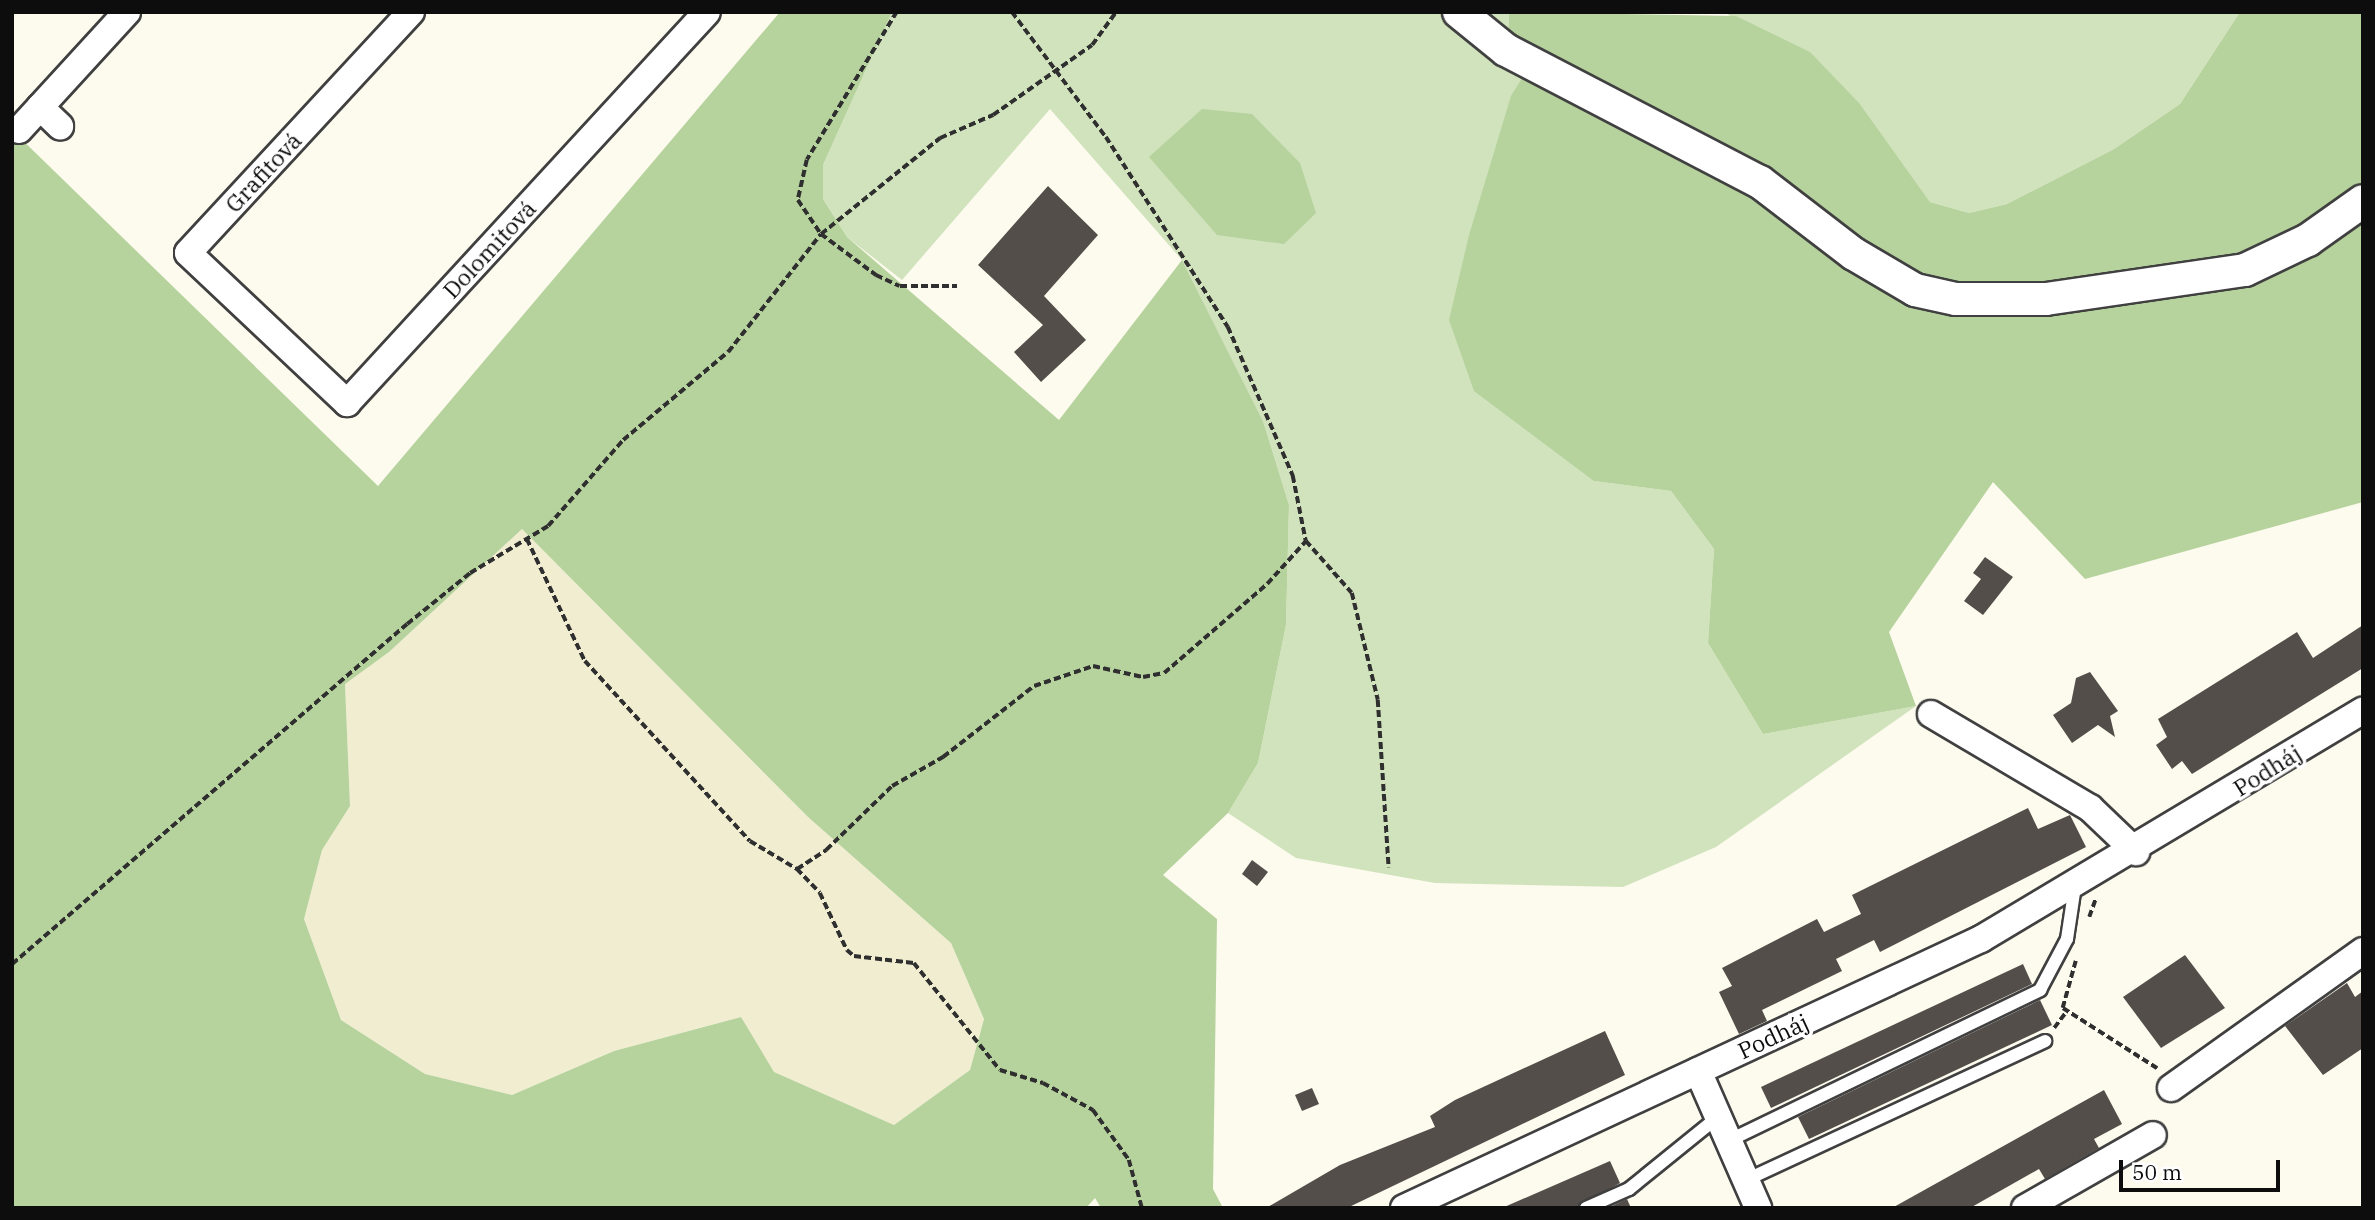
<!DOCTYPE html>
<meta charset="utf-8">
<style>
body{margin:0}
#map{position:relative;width:2375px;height:1220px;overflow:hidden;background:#fdfaee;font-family:"IBM Plex Serif",serif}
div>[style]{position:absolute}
.farmland>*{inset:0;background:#f0edd1}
.green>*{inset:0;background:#d1e3bc}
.forest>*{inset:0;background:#b6d29d}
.building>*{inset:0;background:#544e4a}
.path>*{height:3.5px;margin-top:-1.75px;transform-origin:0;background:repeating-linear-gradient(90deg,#2f2f2f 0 7px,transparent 0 10.5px)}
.roads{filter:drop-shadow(2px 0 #404040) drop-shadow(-2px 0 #404040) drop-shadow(0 2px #404040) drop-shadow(0 -2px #404040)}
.service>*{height:12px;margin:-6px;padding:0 6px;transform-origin:6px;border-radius:6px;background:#fff}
.minor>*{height:26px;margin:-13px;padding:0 13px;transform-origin:13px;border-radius:13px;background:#fff}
.tertiary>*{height:32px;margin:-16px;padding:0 16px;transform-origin:16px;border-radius:16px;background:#fff}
span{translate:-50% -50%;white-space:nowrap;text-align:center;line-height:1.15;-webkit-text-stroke:7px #fff;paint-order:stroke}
.street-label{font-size:23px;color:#0d0d0d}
.frame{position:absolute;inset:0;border:14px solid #0d0d0d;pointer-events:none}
.scale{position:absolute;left:2119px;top:1160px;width:161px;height:32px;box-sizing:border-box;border:4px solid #0d0d0d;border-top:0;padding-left:9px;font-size:21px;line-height:24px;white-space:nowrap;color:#0d0d0d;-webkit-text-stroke:5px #fff;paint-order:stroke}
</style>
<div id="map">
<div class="farmland">
<i style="clip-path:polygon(522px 529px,808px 817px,951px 943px,984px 1019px,970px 1070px,894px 1125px,774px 1072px,740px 1017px,614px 1051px,512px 1095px,425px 1074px,341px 1020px,304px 919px,322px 850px,350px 806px,345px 683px,389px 652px)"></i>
</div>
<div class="green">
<i style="clip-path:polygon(892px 12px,1442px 12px,1524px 75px,1594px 481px,1671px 491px,1714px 549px,1708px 643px,1763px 734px,1916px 706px,1716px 847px,1623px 887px,1435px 883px,1296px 858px,1228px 813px,1258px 763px,1286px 625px,1289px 505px,1263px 421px,1182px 260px,1050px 109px,902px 280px,847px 237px,823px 199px,823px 165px)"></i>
<i style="clip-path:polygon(1480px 12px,1509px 12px,1508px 36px)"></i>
<i style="clip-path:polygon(1725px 12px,2240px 12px,2180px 104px,2114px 149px,2007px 204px,1969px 213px,1930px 202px,1885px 140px)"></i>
</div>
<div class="forest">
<i style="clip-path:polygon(evenodd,780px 12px,892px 12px,823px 165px,823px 199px,847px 237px,1059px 420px,1182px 260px,1263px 421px,1289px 505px,1286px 625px,1258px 763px,1228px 813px,1163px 875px,1217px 919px,1213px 1189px,1223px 1208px,1101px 1208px,1095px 1198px,1086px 1208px,12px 1208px,12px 130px,378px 486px,780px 12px,522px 529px,808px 817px,951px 943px,984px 1019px,970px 1070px,894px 1125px,774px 1072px,741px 1017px,614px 1051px,512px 1095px,425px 1074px,341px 1020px,304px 919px,322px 850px,350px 806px,345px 684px,389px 652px,522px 529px)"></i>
<i style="clip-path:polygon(1509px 12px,1736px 16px,1810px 52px,1859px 103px,1930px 202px,1969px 213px,2007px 204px,2114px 149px,2180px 104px,2240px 12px,2363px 12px,2363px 502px,2085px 579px,1993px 482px,1889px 632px,1916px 706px,1763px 734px,1708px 643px,1714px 549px,1671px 491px,1594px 481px,1474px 391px,1449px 320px,1469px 235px,1511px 96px,1524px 75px,1508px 36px)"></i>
<i style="clip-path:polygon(1202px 109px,1252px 114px,1300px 163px,1316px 213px,1284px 244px,1217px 235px,1149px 157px)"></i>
</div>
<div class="building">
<i style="clip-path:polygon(1048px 186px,1098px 235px,1044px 296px,1086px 340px,1041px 382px,1014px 352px,1043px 325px,978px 265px)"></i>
<i style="clip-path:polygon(1985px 557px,2013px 577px,1983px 615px,1964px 601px,1981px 579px,1973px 573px)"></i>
<i style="clip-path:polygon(2363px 625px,2363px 668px,2192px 774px,2182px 761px,2172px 769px,2156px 745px,2167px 737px,2158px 719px,2297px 632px,2313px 658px)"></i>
<i style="clip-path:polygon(2090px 672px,2118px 711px,2110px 716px,2115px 737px,2098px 725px,2072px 743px,2053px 715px,2071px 703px,2076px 678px)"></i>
<i style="clip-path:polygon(2028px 808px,2038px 829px,2070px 815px,2086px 847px,1880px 952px,1874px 940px,1836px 959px,1842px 971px,1762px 1010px,1767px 1021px,1739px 1034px,1719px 992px,1732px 986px,1722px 968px,1817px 919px,1824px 932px,1861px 914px,1852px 895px)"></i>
<i style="clip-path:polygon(1252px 860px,1268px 872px,1257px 886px,1242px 874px)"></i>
<i style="clip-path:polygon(2185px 955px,2225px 1008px,2161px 1048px,2123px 997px)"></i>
<i style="clip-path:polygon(2023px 964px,2032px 984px,1771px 1108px,1761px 1087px)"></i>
<i style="clip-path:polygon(2347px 983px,2355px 997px,2363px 991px,2363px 1048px,2323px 1075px,2285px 1026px)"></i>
<i style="clip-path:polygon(2040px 1000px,2052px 1025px,1809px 1139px,1798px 1117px)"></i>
<i style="clip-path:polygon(1605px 1031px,1625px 1075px,1347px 1208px,1266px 1208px,1340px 1165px,1435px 1127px,1430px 1116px,1455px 1100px)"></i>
<i style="clip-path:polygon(1312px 1088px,1319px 1104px,1302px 1111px,1295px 1095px)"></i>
<i style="clip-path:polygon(2104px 1090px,2122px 1124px,2094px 1139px,2099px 1148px,2045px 1179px,2039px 1169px,1970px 1208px,1892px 1208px)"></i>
<i style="clip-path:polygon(1610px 1161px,1620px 1183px,1577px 1208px,1502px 1208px)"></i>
<i style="clip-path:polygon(1627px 1199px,1631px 1208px,1608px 1208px)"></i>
</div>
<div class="path">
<i style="left:897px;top:12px;width:173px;rotate:121.3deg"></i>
<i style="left:807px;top:160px;width:41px;rotate:102.7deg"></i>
<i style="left:798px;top:200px;width:41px;rotate:55.9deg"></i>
<i style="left:821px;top:234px;width:69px;rotate:36.7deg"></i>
<i style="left:876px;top:275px;width:26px;rotate:25deg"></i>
<i style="left:900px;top:286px;width:57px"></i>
<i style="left:1012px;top:12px;width:156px;rotate:53.1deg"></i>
<i style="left:1106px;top:137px;width:226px;rotate:57.3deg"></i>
<i style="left:1228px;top:327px;width:163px;rotate:66.4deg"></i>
<i style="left:1293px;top:476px;width:66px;rotate:78.7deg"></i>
<i style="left:1306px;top:541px;width:69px;rotate:48.5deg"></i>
<i style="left:1352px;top:593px;width:110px;rotate:76.3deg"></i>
<i style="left:1378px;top:700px;width:168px;rotate:86.3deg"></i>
<i style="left:527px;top:539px;width:135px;rotate:64.6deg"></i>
<i style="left:585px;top:661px;width:244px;rotate:47.5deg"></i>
<i style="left:750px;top:841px;width:55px;rotate:30.8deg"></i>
<i style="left:797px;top:869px;width:33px;rotate:46deg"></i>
<i style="left:820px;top:893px;width:63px;rotate:64.7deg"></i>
<i style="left:847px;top:950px;width:9px;rotate:41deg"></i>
<i style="left:854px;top:956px;width:60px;rotate:6.7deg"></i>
<i style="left:914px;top:963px;width:137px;rotate:51.2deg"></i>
<i style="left:1000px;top:1070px;width:45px;rotate:16.8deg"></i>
<i style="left:1043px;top:1083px;width:57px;rotate:28.4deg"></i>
<i style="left:1093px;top:1110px;width:62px;rotate:54.2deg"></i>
<i style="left:1129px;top:1160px;width:50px;rotate:74.8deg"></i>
<i style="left:797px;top:869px;width:35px;rotate:-33deg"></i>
<i style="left:826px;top:850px;width:92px;rotate:-44.1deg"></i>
<i style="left:892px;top:786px;width:59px;rotate:-29.6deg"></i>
<i style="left:943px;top:757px;width:115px;rotate:-38deg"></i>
<i style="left:1034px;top:686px;width:62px;rotate:-18.7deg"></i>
<i style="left:1093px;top:666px;width:51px;rotate:12.4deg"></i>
<i style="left:1143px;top:677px;width:21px;rotate:-11deg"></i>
<i style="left:1164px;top:673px;width:136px;rotate:-40.8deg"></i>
<i style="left:1267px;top:584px;width:58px;rotate:-47.8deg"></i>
<i style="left:2089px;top:917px;width:20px;rotate:-70deg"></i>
<i style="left:2076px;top:961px;width:49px;rotate:105.5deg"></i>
<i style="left:2063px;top:1008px;width:112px;rotate:32.6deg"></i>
<i style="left:12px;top:964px;width:521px;rotate:-40.72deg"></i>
<i style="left:407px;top:624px;width:81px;rotate:-39deg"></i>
<i style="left:470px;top:573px;width:91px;rotate:-31.1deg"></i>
<i style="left:548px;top:526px;width:114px;rotate:-48.9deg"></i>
<i style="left:623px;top:440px;width:137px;rotate:-40deg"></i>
<i style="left:728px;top:352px;width:150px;rotate:-51.8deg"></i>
<i style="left:821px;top:234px;width:153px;rotate:-38.9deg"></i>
<i style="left:940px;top:138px;width:58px;rotate:-23.5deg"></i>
<i style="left:993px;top:115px;width:121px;rotate:-35.3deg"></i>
<i style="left:1092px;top:45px;width:41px;rotate:-54deg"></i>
<i style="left:2054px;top:1028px;width:20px;rotate:-53deg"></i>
</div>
<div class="roads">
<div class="service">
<i style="left:1728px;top:1141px;width:347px;rotate:-25.8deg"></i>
<i style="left:2040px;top:990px;width:58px;rotate:-62.1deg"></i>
<i style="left:2067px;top:939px;width:54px;rotate:-81.4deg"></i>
<i style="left:1746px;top:1180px;width:330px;rotate:-24.9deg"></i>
<i style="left:1586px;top:1208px;width:47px;rotate:-23.8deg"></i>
<i style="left:1629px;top:1189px;width:114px;rotate:-39deg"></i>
</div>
<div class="minor">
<i style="left:411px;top:12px;width:328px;rotate:132.8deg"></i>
<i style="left:188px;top:253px;width:219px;rotate:43.3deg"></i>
<i style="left:347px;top:403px;width:531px;rotate:-47.36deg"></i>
<i style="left:40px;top:107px;width:28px;rotate:44deg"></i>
<i style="left:19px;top:130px;width:160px;rotate:-47.5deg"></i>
<i style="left:1931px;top:714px;width:185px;rotate:30.6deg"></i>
<i style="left:2090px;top:808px;width:64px;rotate:43.7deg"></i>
<i style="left:1698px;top:1071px;width:150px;rotate:66.3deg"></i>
<i style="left:2171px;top:1088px;width:236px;rotate:-35.5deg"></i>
<i style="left:1404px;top:1208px;width:637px;rotate:-25deg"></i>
<i style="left:1981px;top:939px;width:445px;rotate:-30.9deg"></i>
<i style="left:2025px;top:1208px;width:147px;rotate:-29.7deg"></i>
</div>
<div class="tertiary">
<i style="left:1459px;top:12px;width:60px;rotate:39deg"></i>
<i style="left:1506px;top:50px;width:286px;rotate:27.5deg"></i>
<i style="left:1760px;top:182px;width:118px;rotate:37.5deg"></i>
<i style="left:1854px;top:254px;width:71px;rotate:30.5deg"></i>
<i style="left:1915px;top:290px;width:42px;rotate:12.4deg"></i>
<i style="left:1956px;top:299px;width:90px"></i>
<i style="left:2046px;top:299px;width:201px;rotate:-8.3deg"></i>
<i style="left:2245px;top:270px;width:70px;rotate:-25.5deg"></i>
<i style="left:2308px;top:240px;width:67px;rotate:-35.3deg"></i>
</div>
</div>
<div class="street-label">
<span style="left:263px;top:172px;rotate:-47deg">Grafitová</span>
<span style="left:489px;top:249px;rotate:-47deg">Dolomitová</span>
<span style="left:2267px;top:770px;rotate:-32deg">Podháj</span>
<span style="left:1773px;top:1036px;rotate:-25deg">Podháj</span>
</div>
<div class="frame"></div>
<div class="scale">50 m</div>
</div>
